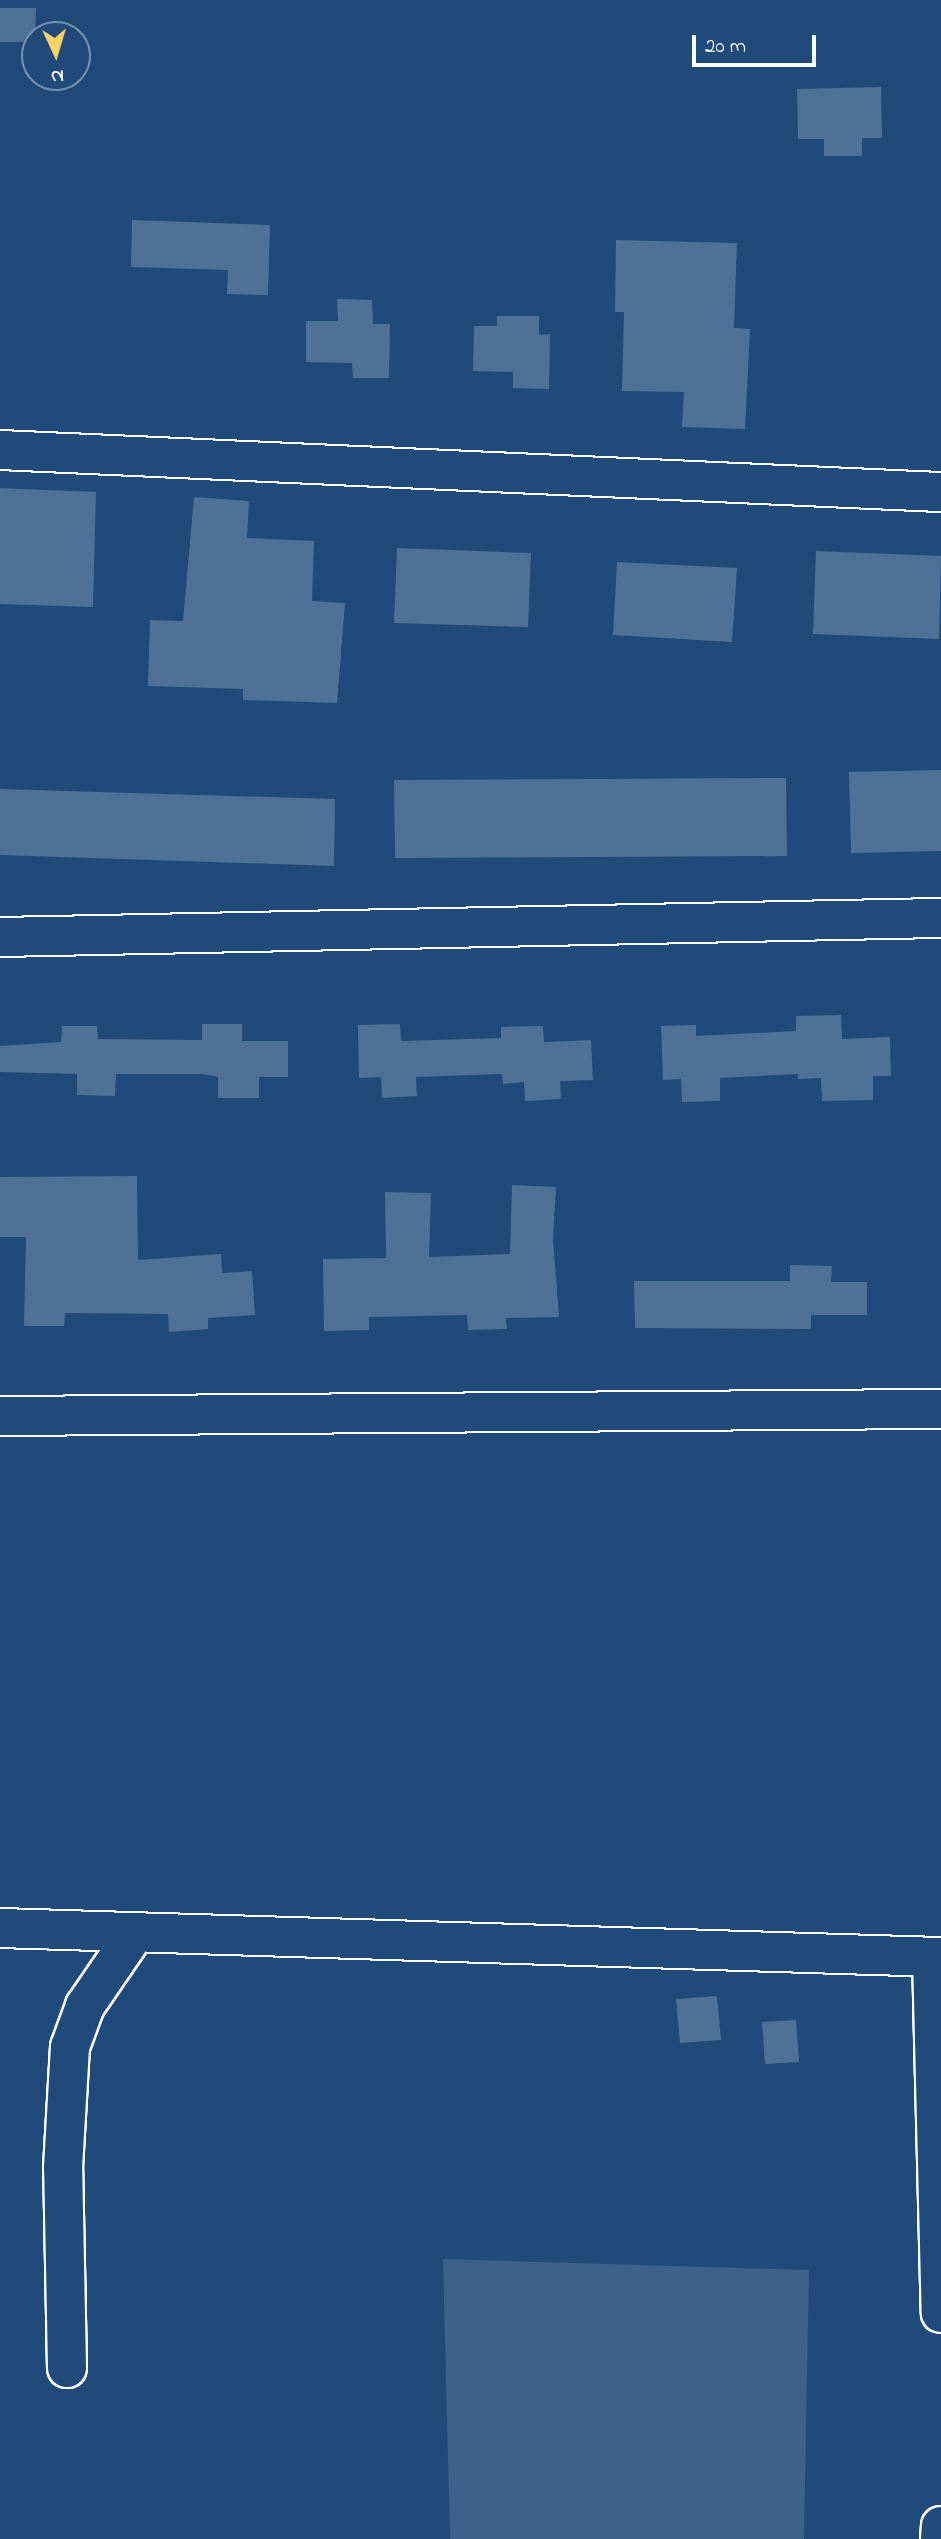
<!DOCTYPE html>
<style>
body{margin:0}
#map{position:relative;width:941px;height:2539px;overflow:hidden;background:#1f4a7a;font-family:"Indie Flower",sans-serif}
div>[style]{position:absolute}
.green>*{inset:0;background:#3c618b}
.building>*{inset:0;background:#507197}
.roads{filter:drop-shadow(2px 0 #fff) drop-shadow(-2px 0 #fff) drop-shadow(0 2px #fff) drop-shadow(0 -2px #fff)}
.street>*{height:38px;margin:-19px;padding:0 19px;transform-origin:19px;border-radius:19px;background:#1f4a7a}
span{translate:-50% -50%;white-space:nowrap;text-align:center;line-height:1.15;-webkit-text-stroke:6px #1f4a7a;paint-order:stroke}
.north{position:absolute;left:21px;top:21px;width:70px;height:70px;box-sizing:border-box;background:#1f4a7a;border:2px solid #7992af;border-radius:50%;rotate:176deg;font-size:19px;font-weight:700;line-height:28px;text-align:center;color:#fff}
.north::after{content:'';display:block;margin:auto;width:24px;height:32px;background:#ffd166;clip-path:polygon(50% 0,100% 100%,50% 72%,0 100%)}
.scale{position:absolute;left:692px;top:35px;width:124px;height:32px;box-sizing:border-box;border:4px solid #fff;border-top:0;padding-left:9px;font-size:21px;line-height:24px;white-space:nowrap;color:#fff;-webkit-text-stroke:5px #1f4a7a;paint-order:stroke}
</style>
<div id="map">
<div class="green">
<i style="clip-path:polygon(443px 2259px,809px 2270px,804px 2539px,450px 2539px)"></i>
</div>
<div class="building">
<i style="clip-path:polygon(0 8px,36px 8px,35px 42px,0 42px)"></i>
<i style="clip-path:polygon(881px 87px,882px 138px,862px 138px,862px 156px,824px 156px,824px 139px,798px 139px,797px 89px)"></i>
<i style="clip-path:polygon(132px 220px,270px 225px,268px 295px,227px 294px,228px 270px,131px 267px)"></i>
<i style="clip-path:polygon(616px 240px,737px 243px,734px 328px,750px 329px,745px 429px,682px 427px,684px 392px,622px 391px,624px 312px,615px 312px)"></i>
<i style="clip-path:polygon(337px 299px,372px 300px,373px 324px,390px 324px,389px 378px,353px 378px,352px 363px,306px 362px,306px 321px,338px 321px)"></i>
<i style="clip-path:polygon(497px 316px,539px 316px,539px 335px,550px 334px,549px 389px,513px 388px,513px 372px,473px 371px,474px 326px,497px 326px)"></i>
<i style="clip-path:polygon(0 488px,96px 492px,93px 607px,0 604px)"></i>
<i style="clip-path:polygon(194px 497px,249px 501px,247px 538px,314px 541px,312px 601px,345px 603px,337px 703px,243px 700px,243px 689px,148px 686px,150px 620px,183px 621px)"></i>
<i style="clip-path:polygon(397px 548px,531px 553px,528px 627px,394px 623px)"></i>
<i style="clip-path:polygon(816px 551px,941px 556px,939px 639px,813px 634px)"></i>
<i style="clip-path:polygon(617px 562px,737px 568px,732px 642px,613px 635px)"></i>
<i style="clip-path:polygon(941px 770px,941px 851px,851px 853px,849px 772px)"></i>
<i style="clip-path:polygon(786px 778px,787px 856px,395px 858px,394px 780px)"></i>
<i style="clip-path:polygon(0 789px,335px 799px,334px 866px,0 855px)"></i>
<i style="clip-path:polygon(841px 1015px,842px 1039px,890px 1037px,891px 1076px,873px 1076px,873px 1100px,822px 1101px,821px 1078px,798px 1079px,798px 1074px,720px 1078px,720px 1101px,682px 1102px,681px 1079px,663px 1080px,661px 1026px,696px 1025px,696px 1036px,796px 1031px,796px 1016px)"></i>
<i style="clip-path:polygon(202px 1024px,242px 1024px,242px 1041px,288px 1041px,288px 1077px,259px 1077px,259px 1098px,218px 1098px,218px 1077px,202px 1074px,116px 1074px,115px 1096px,77px 1095px,77px 1074px,0 1072px,0 1046px,61px 1042px,62px 1026px,97px 1026px,98px 1039px,202px 1040px)"></i>
<i style="clip-path:polygon(400px 1024px,401px 1041px,501px 1038px,501px 1027px,543px 1026px,544px 1042px,591px 1040px,593px 1080px,560px 1081px,561px 1099px,525px 1101px,524px 1082px,503px 1084px,502px 1074px,416px 1077px,417px 1096px,382px 1098px,381px 1077px,359px 1078px,358px 1025px)"></i>
<i style="clip-path:polygon(137px 1176px,138px 1260px,221px 1254px,222px 1273px,252px 1271px,255px 1315px,208px 1318px,208px 1329px,169px 1332px,168px 1314px,65px 1313px,64px 1326px,24px 1326px,26px 1237px,0 1237px,0 1177px)"></i>
<i style="clip-path:polygon(512px 1185px,556px 1187px,553px 1239px,559px 1317px,506px 1318px,507px 1329px,468px 1330px,467px 1315px,369px 1317px,369px 1330px,324px 1331px,323px 1259px,386px 1258px,385px 1192px,431px 1193px,429px 1257px,510px 1254px)"></i>
<i style="clip-path:polygon(790px 1265px,832px 1266px,831px 1282px,867px 1282px,867px 1315px,811px 1315px,811px 1329px,635px 1328px,634px 1281px,790px 1281px)"></i>
<i style="clip-path:polygon(717px 1996px,721px 2040px,680px 2043px,676px 1999px)"></i>
<i style="clip-path:polygon(796px 2020px,799px 2062px,765px 2064px,762px 2022px)"></i>
</div>
<div class="roads">
<div class="street">
<i style="left:0;top:450px;width:942px;rotate:2.56deg"></i>
<i style="left:0;top:937px;width:941px;rotate:-1.16deg"></i>
<i style="left:0;top:1416px;width:941px;rotate:-0.43deg"></i>
<i style="left:0;top:1928px;width:941px;rotate:1.77deg"></i>
<i style="left:932px;top:1957px;width:356px;rotate:88.6deg"></i>
<i style="left:67px;top:2368px;width:200px;rotate:-91.1deg"></i>
<i style="left:63px;top:2168px;width:121px;rotate:-86.7deg"></i>
<i style="left:70px;top:2047px;width:44px;rotate:-69.9deg"></i>
<i style="left:85px;top:2006px;width:88px;rotate:-55.6deg"></i>
<i style="left:940px;top:2539px;width:13px;rotate:-86deg"></i>
</div>
</div>
<div class="north">N</div>
<div class="scale">20 m</div>
</div>
